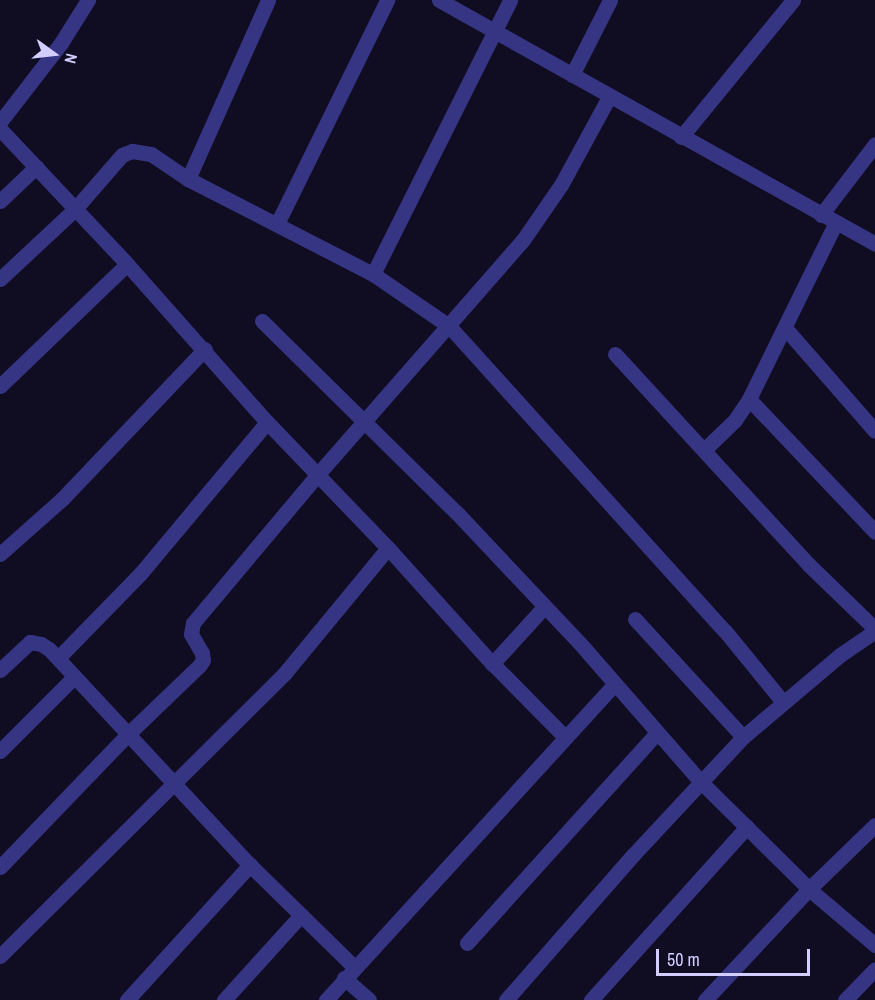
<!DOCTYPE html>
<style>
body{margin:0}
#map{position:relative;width:875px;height:1000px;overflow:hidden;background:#100c22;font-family:"Archivo Narrow",sans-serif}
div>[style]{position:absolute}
.minor>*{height:15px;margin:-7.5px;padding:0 7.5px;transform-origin:7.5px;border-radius:7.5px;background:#363583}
span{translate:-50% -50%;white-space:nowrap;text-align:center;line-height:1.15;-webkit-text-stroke:6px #100c22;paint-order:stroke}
.north{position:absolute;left:24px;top:24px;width:60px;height:60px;-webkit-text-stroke:4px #100c22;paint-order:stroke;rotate:105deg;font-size:16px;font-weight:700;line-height:24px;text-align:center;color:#d2ceff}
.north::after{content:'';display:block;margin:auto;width:21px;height:27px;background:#d2ceff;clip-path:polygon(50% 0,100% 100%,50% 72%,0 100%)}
.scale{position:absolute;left:656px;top:949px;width:154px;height:27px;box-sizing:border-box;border:3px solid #d2ceff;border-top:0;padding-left:8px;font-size:18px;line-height:21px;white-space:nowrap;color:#d2ceff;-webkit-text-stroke:4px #100c22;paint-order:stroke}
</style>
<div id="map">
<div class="minor">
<i style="left:439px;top:0;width:500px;rotate:29.2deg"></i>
<i style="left:572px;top:75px;width:84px;rotate:-63.1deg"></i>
<i style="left:0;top:122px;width:100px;rotate:-52.3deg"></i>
<i style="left:61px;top:43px;width:51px;rotate:-57.9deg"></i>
<i style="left:0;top:129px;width:185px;rotate:46.7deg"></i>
<i style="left:127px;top:264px;width:211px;rotate:48.5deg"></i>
<i style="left:267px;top:422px;width:175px;rotate:46.2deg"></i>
<i style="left:388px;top:548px;width:148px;rotate:48deg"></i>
<i style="left:487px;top:658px;width:111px;rotate:45.4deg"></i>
<i style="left:681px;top:137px;width:177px;rotate:-50.7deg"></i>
<i style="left:188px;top:179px;width:196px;rotate:-65.9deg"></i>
<i style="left:0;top:201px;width:50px;rotate:-43.4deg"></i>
<i style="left:821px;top:215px;width:89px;rotate:-52.7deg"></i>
<i style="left:277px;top:224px;width:250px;rotate:-63.8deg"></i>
<i style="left:373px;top:274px;width:306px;rotate:-63.4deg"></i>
<i style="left:0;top:279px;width:103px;rotate:-43deg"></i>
<i style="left:75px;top:209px;width:72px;rotate:-49deg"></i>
<i style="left:122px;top:155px;width:11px;rotate:-22deg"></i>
<i style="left:132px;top:151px;width:19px;rotate:9deg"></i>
<i style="left:151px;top:154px;width:45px;rotate:34deg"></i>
<i style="left:188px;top:179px;width:208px;rotate:27.2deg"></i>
<i style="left:373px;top:274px;width:92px;rotate:34.4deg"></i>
<i style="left:449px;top:326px;width:411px;rotate:47.9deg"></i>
<i style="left:725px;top:631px;width:92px;rotate:50.8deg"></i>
<i style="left:262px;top:321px;width:274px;rotate:44.6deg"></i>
<i style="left:457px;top:513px;width:185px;rotate:46.7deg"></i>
<i style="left:584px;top:648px;width:178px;rotate:48.9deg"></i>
<i style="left:701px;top:782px;width:152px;rotate:44.7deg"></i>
<i style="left:809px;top:889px;width:87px;rotate:40.3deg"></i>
<i style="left:786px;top:329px;width:135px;rotate:48.9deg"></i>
<i style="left:615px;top:354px;width:285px;rotate:47.4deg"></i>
<i style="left:808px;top:564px;width:93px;rotate:44.1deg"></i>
<i style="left:0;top:386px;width:176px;rotate:-43.8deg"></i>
<i style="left:749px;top:399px;width:183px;rotate:46.5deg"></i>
<i style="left:705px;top:449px;width:42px;rotate:-44deg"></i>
<i style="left:735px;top:420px;width:25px;rotate:-56deg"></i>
<i style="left:749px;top:399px;width:197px;rotate:-63.8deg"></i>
<i style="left:0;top:554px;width:83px;rotate:-41.6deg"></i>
<i style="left:62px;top:499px;width:207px;rotate:-46.4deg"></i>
<i style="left:635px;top:619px;width:160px;rotate:47.5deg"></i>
<i style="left:58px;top:658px;width:117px;rotate:-45.7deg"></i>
<i style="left:140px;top:574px;width:198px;rotate:-50.1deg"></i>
<i style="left:492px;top:664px;width:77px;rotate:-47.6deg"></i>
<i style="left:0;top:670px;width:41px;rotate:-43deg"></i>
<i style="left:30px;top:642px;width:11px;rotate:10deg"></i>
<i style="left:41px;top:644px;width:9px;rotate:32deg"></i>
<i style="left:49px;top:649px;width:295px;rotate:47.1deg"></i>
<i style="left:250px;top:865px;width:147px;rotate:44.4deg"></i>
<i style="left:0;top:751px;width:105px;rotate:-45deg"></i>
<i style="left:0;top:867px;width:185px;rotate:-46.1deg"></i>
<i style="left:128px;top:734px;width:98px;rotate:-43.8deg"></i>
<i style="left:199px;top:666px;width:7px;rotate:-56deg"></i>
<i style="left:203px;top:660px;width:7px;rotate:-98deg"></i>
<i style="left:202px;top:653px;width:22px;rotate:-120deg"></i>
<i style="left:191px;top:634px;width:11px;rotate:-80deg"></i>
<i style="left:193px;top:623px;width:194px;rotate:-50deg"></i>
<i style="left:318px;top:474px;width:311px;rotate:-48.8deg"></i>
<i style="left:523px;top:240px;width:67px;rotate:-55.4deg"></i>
<i style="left:561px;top:185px;width:100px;rotate:-61.4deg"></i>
<i style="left:467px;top:943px;width:283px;rotate:-47.9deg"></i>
<i style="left:0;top:956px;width:400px;rotate:-44.8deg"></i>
<i style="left:284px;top:674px;width:163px;rotate:-50.5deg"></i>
<i style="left:344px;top:978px;width:33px;rotate:41deg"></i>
<i style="left:127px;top:1000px;width:183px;rotate:-47.7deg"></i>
<i style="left:224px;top:1000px;width:115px;rotate:-47.8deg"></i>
<i style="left:326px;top:1000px;width:428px;rotate:-47.6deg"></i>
<i style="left:506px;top:1000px;width:193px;rotate:-48.8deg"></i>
<i style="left:633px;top:855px;width:161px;rotate:-47deg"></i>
<i style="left:743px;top:737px;width:127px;rotate:-40.2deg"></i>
<i style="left:840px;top:655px;width:42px;rotate:-34.4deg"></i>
<i style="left:591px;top:1000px;width:233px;rotate:-48deg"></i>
<i style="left:705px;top:1000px;width:152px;rotate:-46.9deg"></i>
<i style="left:809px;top:889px;width:92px;rotate:-44.1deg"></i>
<i style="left:845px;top:1000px;width:43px;rotate:-45.9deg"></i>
</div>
<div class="north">N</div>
<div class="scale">50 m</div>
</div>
